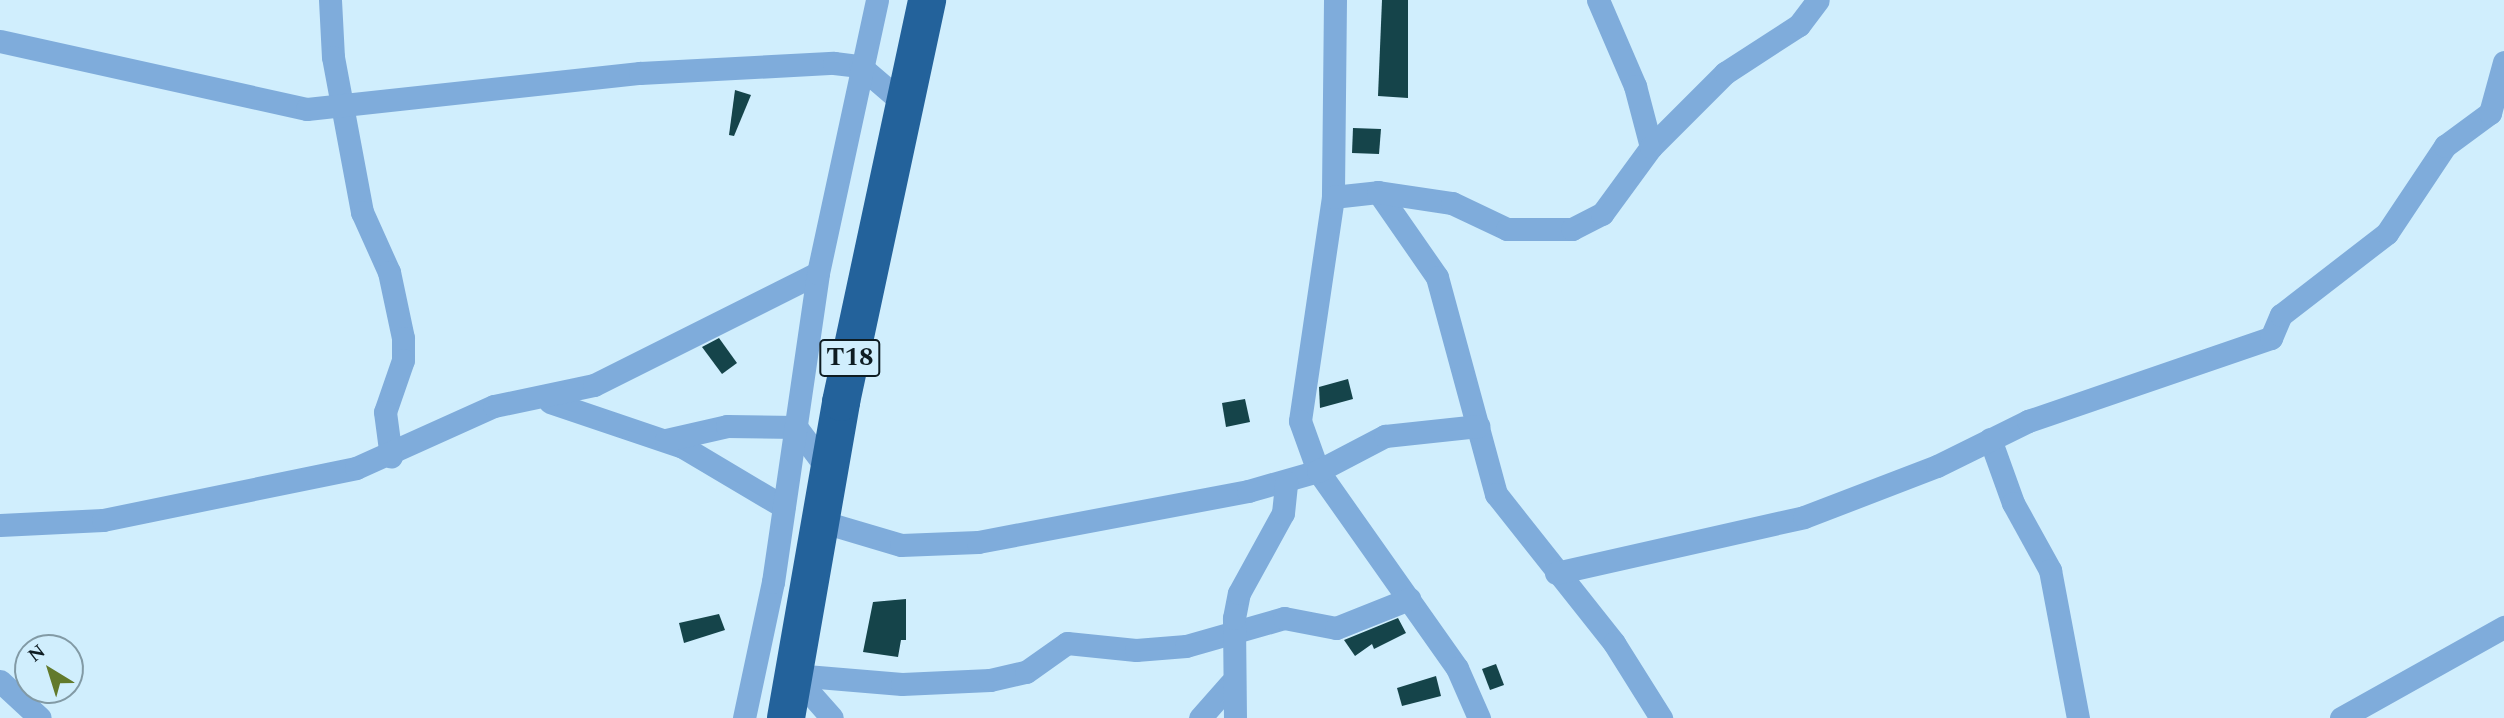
<!DOCTYPE html>
<style>
body{margin:0}
#map{position:relative;width:2504px;height:718px;overflow:hidden;background:#d0eefd;font-family:Spectral,serif}
div>[style]{position:absolute}
.building>*{inset:0;background:#15444a}
.street>*{height:23px;margin:-11.5px;padding:0 11.5px;transform-origin:11.5px;border-radius:11.5px;background:#7facdb}
.highway>*{height:38px;margin:-19px;padding:0 19px;transform-origin:19px;border-radius:19px;background:#23629b}
span{translate:-50% -50%;white-space:nowrap;text-align:center;line-height:1.15;-webkit-text-stroke:7px #d0eefd;paint-order:stroke}
.shield-label span{padding:2px 5px;background:#d0eefd;border:2px solid;border-radius:5px;-webkit-text-stroke-width:0}
.shield-label{font-size:26px;color:#0e1c22;font-weight:700}
.north{position:absolute;left:14px;top:634px;width:70px;height:70px;box-sizing:border-box;background:#d0eefd;border:2px solid #829aa5;border-radius:50%;rotate:322deg;font-size:19px;font-weight:700;line-height:28px;text-align:center;color:#0e1c22}
.north::after{content:'';display:block;margin:auto;width:24px;height:32px;background:#627a2c;clip-path:polygon(50% 0,100% 100%,50% 72%,0 100%)}
</style>
<div id="map">
<div class="building">
<i style="clip-path:polygon(1382px 0,1408px 0,1408px 98px,1378px 96px)"></i>
<i style="clip-path:polygon(735px 90px,751px 95px,734px 136px,729px 135px)"></i>
<i style="clip-path:polygon(1353px 128px,1381px 129px,1379px 154px,1352px 153px)"></i>
<i style="clip-path:polygon(719px 338px,737px 363px,722px 374px,702px 347px)"></i>
<i style="clip-path:polygon(1348px 379px,1353px 399px,1320px 408px,1319px 387px)"></i>
<i style="clip-path:polygon(1245px 399px,1250px 422px,1226px 427px,1222px 403px)"></i>
<i style="clip-path:polygon(906px 599px,906px 640px,901px 640px,898px 657px,863px 652px,873px 602px)"></i>
<i style="clip-path:polygon(719px 614px,725px 630px,684px 643px,679px 623px)"></i>
<i style="clip-path:polygon(1398px 618px,1406px 633px,1374px 649px,1372px 644px,1355px 656px,1344px 640px)"></i>
<i style="clip-path:polygon(1496px 664px,1504px 685px,1490px 690px,1482px 669px)"></i>
<i style="clip-path:polygon(1436px 676px,1441px 696px,1402px 706px,1397px 688px)"></i>
</div>
<div class="street">
<i style="left:330px;top:0;width:57px;rotate:87deg"></i>
<i style="left:333px;top:57px;width:158px;rotate:79.4deg"></i>
<i style="left:362px;top:212px;width:66px;rotate:65.8deg"></i>
<i style="left:389px;top:272px;width:67px;rotate:78deg"></i>
<i style="left:403px;top:338px;width:22px;rotate:90deg"></i>
<i style="left:403px;top:360px;width:55px;rotate:109.1deg"></i>
<i style="left:385px;top:412px;width:45px;rotate:82.4deg"></i>
<i style="left:1335px;top:0;width:197px;rotate:90.6deg"></i>
<i style="left:1333px;top:197px;width:226px;rotate:98.4deg"></i>
<i style="left:1300px;top:421px;width:53px;rotate:70.2deg"></i>
<i style="left:1318px;top:471px;width:241px;rotate:54.8deg"></i>
<i style="left:1457px;top:668px;width:55px;rotate:66.3deg"></i>
<i style="left:1598px;top:0;width:94px;rotate:66.7deg"></i>
<i style="left:1635px;top:86px;width:63px;rotate:75.3deg"></i>
<i style="left:0;top:41px;width:314px;rotate:12.5deg"></i>
<i style="left:307px;top:109px;width:335px;rotate:-6.2deg"></i>
<i style="left:640px;top:73px;width:194px;rotate:-3deg"></i>
<i style="left:834px;top:63px;width:26px;rotate:7deg"></i>
<i style="left:860px;top:66px;width:55px;rotate:40.6deg"></i>
<i style="left:1378px;top:192px;width:103px;rotate:55.2deg"></i>
<i style="left:1437px;top:277px;width:225px;rotate:74.8deg"></i>
<i style="left:1496px;top:494px;width:190px;rotate:51.6deg"></i>
<i style="left:1614px;top:643px;width:89px;rotate:57.9deg"></i>
<i style="left:1333px;top:197px;width:45px;rotate:-6.3deg"></i>
<i style="left:1378px;top:192px;width:75px;rotate:8.5deg"></i>
<i style="left:1452px;top:203px;width:61px;rotate:25.3deg"></i>
<i style="left:1507px;top:229px;width:65px"></i>
<i style="left:1572px;top:229px;width:34px;rotate:-27deg"></i>
<i style="left:1602px;top:214px;width:83px;rotate:-53.8deg"></i>
<i style="left:1651px;top:147px;width:105px;rotate:-45deg"></i>
<i style="left:1725px;top:73px;width:88px;rotate:-33deg"></i>
<i style="left:1799px;top:25px;width:31px;rotate:-53deg"></i>
<i style="left:550px;top:402px;width:140px;rotate:18.7deg"></i>
<i style="left:683px;top:447px;width:117px;rotate:30.7deg"></i>
<i style="left:1990px;top:439px;width:68px;rotate:70.2deg"></i>
<i style="left:2013px;top:503px;width:77px;rotate:61.1deg"></i>
<i style="left:2050px;top:570px;width:151px;rotate:79.3deg"></i>
<i style="left:666px;top:440px;width:63px;rotate:-12.9deg"></i>
<i style="left:727px;top:426px;width:69px;rotate:0.8deg"></i>
<i style="left:796px;top:427px;width:55px;rotate:53.1deg"></i>
<i style="left:820px;top:521px;width:84px;rotate:16.5deg"></i>
<i style="left:901px;top:545px;width:77px;rotate:-2.2deg"></i>
<i style="left:978px;top:542px;width:275px;rotate:-10.7deg"></i>
<i style="left:1248px;top:491px;width:73px;rotate:-15.9deg"></i>
<i style="left:1318px;top:471px;width:76px;rotate:-27.6deg"></i>
<i style="left:1385px;top:436px;width:94px;rotate:-6.1deg"></i>
<i style="left:0;top:525px;width:103px;rotate:-2.8deg"></i>
<i style="left:103px;top:520px;width:258px;rotate:-11.6deg"></i>
<i style="left:356px;top:468px;width:151px;rotate:-24.2deg"></i>
<i style="left:494px;top:406px;width:102px;rotate:-11.9deg"></i>
<i style="left:594px;top:385px;width:250px;rotate:-26.6deg"></i>
<i style="left:1556px;top:573px;width:254px;rotate:-12.7deg"></i>
<i style="left:1804px;top:517px;width:142px;rotate:-21deg"></i>
<i style="left:1937px;top:466px;width:102px;rotate:-26.3deg"></i>
<i style="left:2028px;top:421px;width:257px;rotate:-18.9deg"></i>
<i style="left:2271px;top:338px;width:25px;rotate:-67deg"></i>
<i style="left:2281px;top:315px;width:134px;rotate:-37.7deg"></i>
<i style="left:2387px;top:233px;width:105px;rotate:-56.3deg"></i>
<i style="left:2445px;top:146px;width:56px;rotate:-36.3deg"></i>
<i style="left:2490px;top:113px;width:53px;rotate:-74.6deg"></i>
<i style="left:794px;top:675px;width:108px;rotate:4.8deg"></i>
<i style="left:902px;top:684px;width:88px;rotate:-2.6deg"></i>
<i style="left:990px;top:680px;width:37px;rotate:-13deg"></i>
<i style="left:1026px;top:672px;width:50px;rotate:-35.3deg"></i>
<i style="left:1067px;top:643px;width:69px;rotate:5.8deg"></i>
<i style="left:1136px;top:650px;width:50px;rotate:-4.6deg"></i>
<i style="left:1186px;top:646px;width:102px;rotate:-15.9deg"></i>
<i style="left:1284px;top:618px;width:53px;rotate:10.9deg"></i>
<i style="left:1336px;top:628px;width:79px;rotate:-21.7deg"></i>
<i style="left:794px;top:675px;width:57px;rotate:48.5deg"></i>
<i style="left:0;top:681px;width:54px;rotate:42.8deg"></i>
<i style="left:744px;top:718px;width:139px;rotate:-78deg"></i>
<i style="left:773px;top:582px;width:312px;rotate:-81.7deg"></i>
<i style="left:818px;top:273px;width:279px;rotate:-77.8deg"></i>
<i style="left:1200px;top:718px;width:45px;rotate:-48.6deg"></i>
<i style="left:1235px;top:718px;width:100px;rotate:-90.6deg"></i>
<i style="left:1234px;top:618px;width:25px;rotate:-79deg"></i>
<i style="left:1239px;top:593px;width:91px;rotate:-61.2deg"></i>
<i style="left:1283px;top:513px;width:31px;rotate:-84deg"></i>
<i style="left:2341px;top:718px;width:187px;rotate:-29.2deg"></i>
</div>
<div class="highway">
<i style="left:786px;top:718px;width:321px;rotate:-80.1deg"></i>
<i style="left:841px;top:402px;width:411px;rotate:-77.9deg"></i>
</div>
<div class="shield-label">
<span style="left:850px;top:358px">T18</span>
</div>
<div class="north">N</div>
</div>
